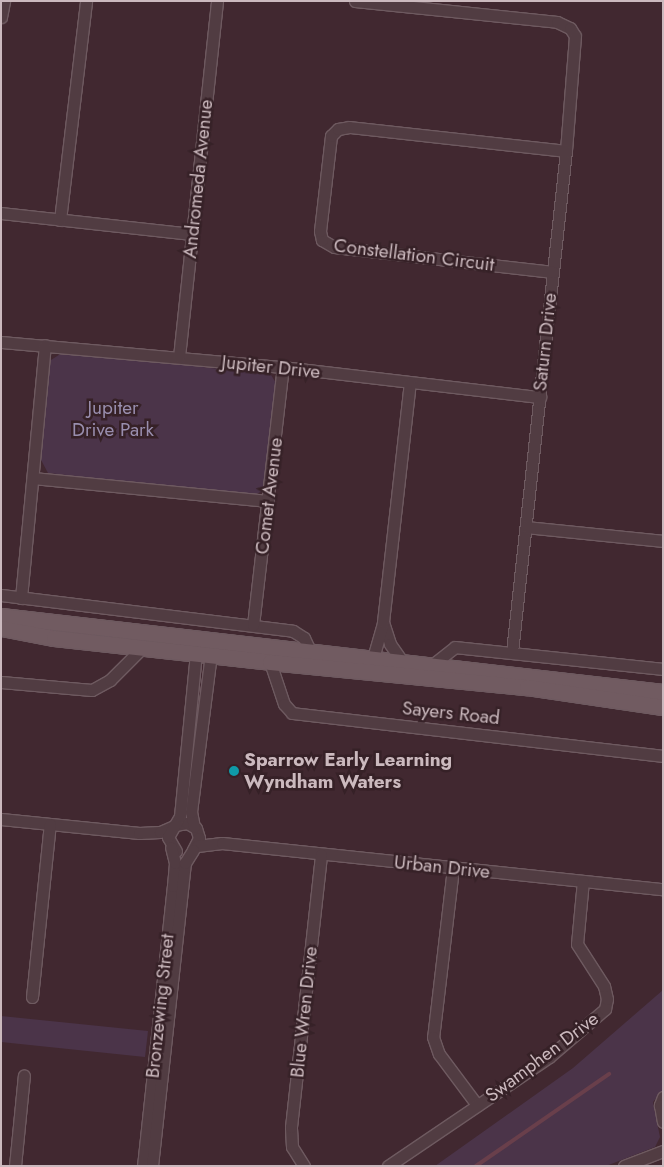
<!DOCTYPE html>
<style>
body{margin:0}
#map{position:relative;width:664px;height:1167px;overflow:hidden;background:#412830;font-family:Jost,sans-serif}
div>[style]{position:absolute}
.green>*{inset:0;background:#4b3449}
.stream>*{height:4px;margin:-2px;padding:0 2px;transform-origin:2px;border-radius:2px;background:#693f4b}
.roads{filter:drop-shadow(1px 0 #6e5a60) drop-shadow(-1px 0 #6e5a60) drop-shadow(0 1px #6e5a60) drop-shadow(0 -1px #6e5a60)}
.minor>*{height:11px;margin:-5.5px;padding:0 5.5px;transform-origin:5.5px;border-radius:5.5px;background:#513c42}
.major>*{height:15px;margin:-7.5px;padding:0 7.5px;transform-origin:7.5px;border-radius:7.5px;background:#715b61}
.dots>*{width:14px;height:14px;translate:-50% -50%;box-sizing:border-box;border:2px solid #362127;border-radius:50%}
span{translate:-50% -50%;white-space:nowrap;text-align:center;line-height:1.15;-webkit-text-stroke:5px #362127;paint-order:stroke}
.street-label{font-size:19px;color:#cbb9be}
.park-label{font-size:19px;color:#998eae}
.poi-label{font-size:19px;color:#cbb9be;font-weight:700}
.left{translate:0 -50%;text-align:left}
.frame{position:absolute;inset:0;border:2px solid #cbb9be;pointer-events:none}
</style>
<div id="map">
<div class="green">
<i style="clip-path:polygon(65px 351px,271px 375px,276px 383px,264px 490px,253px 496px,48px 473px,40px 458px,48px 372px,51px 360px)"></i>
<i style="clip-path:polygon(663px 990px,663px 1090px,653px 1102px,660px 1137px,655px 1147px,606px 1166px,435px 1166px,573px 1068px)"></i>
<i style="clip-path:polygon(1px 1016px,148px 1031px,145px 1057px,1px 1042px)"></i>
</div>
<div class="stream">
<i style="left:476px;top:1166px;width:162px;rotate:-34.7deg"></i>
</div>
<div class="roads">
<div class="minor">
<i style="left:355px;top:1px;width:203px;rotate:5.9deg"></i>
<i style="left:557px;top:22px;width:14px;rotate:25deg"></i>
<i style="left:570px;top:28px;width:9px;rotate:58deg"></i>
<i style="left:575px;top:36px;width:115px;rotate:94.5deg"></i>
<i style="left:566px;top:151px;width:504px;rotate:96.15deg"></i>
<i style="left:1px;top:17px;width:16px;rotate:-79deg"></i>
<i style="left:1px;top:213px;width:191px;rotate:6.3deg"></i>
<i style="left:60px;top:220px;width:221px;rotate:-83.2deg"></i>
<i style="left:553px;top:272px;width:220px;rotate:-173.5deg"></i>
<i style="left:334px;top:247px;width:14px;rotate:-150deg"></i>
<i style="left:322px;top:240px;width:9px;rotate:-103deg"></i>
<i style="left:320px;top:231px;width:96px;rotate:-83.4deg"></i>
<i style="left:331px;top:136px;width:10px;rotate:-45deg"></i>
<i style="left:338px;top:129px;width:11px;rotate:-10deg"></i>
<i style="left:349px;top:127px;width:218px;rotate:6.3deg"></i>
<i style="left:1px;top:342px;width:283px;rotate:5.1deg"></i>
<i style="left:283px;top:367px;width:259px;rotate:6.7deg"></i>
<i style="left:179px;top:357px;width:358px;rotate:-83.9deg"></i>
<i style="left:33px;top:478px;width:236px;rotate:5.6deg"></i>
<i style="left:526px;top:527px;width:138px;rotate:5.8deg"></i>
<i style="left:1px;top:595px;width:294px;rotate:7deg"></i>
<i style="left:293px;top:631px;width:13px;rotate:32deg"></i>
<i style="left:304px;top:638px;width:14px;rotate:65deg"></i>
<i style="left:21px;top:598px;width:254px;rotate:-84.6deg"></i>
<i style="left:383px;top:622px;width:23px;rotate:72deg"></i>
<i style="left:390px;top:644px;width:21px;rotate:55deg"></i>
<i style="left:253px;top:625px;width:260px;rotate:-83.4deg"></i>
<i style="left:373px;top:658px;width:37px;rotate:-74deg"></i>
<i style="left:383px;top:622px;width:241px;rotate:-83.6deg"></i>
<i style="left:270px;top:662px;width:44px;rotate:71.6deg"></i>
<i style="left:284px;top:704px;width:12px;rotate:48deg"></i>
<i style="left:292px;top:713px;width:373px;rotate:6.6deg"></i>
<i style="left:432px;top:665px;width:29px;rotate:-38deg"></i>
<i style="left:455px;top:647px;width:209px;rotate:6deg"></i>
<i style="left:1px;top:682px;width:91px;rotate:5deg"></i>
<i style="left:92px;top:690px;width:21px;rotate:-29deg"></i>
<i style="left:110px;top:680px;width:48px;rotate:-45deg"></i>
<i style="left:1px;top:819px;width:139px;rotate:5.8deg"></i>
<i style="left:139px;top:833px;width:21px;rotate:-3deg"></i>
<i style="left:160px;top:832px;width:15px;rotate:-23deg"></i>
<i style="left:175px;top:825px;width:12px;rotate:-9deg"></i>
<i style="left:187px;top:823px;width:10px;rotate:29deg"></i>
<i style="left:196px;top:828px;width:10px;rotate:73deg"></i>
<i style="left:199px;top:838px;width:13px;rotate:117deg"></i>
<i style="left:194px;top:827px;width:15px;rotate:-101deg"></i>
<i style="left:191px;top:812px;width:159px;rotate:-82.8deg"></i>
<i style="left:197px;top:846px;width:25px;rotate:-7deg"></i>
<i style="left:222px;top:843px;width:443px;rotate:6deg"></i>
<i style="left:176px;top:851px;width:16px;rotate:-120deg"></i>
<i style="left:168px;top:837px;width:24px;rotate:-60deg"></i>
<i style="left:180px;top:816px;width:164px;rotate:-84.4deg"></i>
<i style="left:453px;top:868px;width:170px;rotate:96.7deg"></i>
<i style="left:433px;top:1037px;width:18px;rotate:71deg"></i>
<i style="left:439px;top:1054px;width:64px;rotate:53.3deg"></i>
<i style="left:32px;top:997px;width:174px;rotate:-84.1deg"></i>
<i style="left:663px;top:1097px;width:9px;rotate:111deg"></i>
<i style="left:660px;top:1105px;width:17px;rotate:80deg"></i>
<i style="left:15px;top:1166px;width:91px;rotate:-84.4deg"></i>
<i style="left:143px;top:1166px;width:282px;rotate:-83.9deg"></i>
<i style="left:173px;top:886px;width:23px;rotate:-85deg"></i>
<i style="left:175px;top:863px;width:16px;rotate:-104deg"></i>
<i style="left:152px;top:1166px;width:305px;rotate:-83.8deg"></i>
<i style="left:185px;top:863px;width:15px;rotate:-58deg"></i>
<i style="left:304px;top:1166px;width:22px;rotate:-122deg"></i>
<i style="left:292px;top:1147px;width:20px;rotate:-93deg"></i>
<i style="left:291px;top:1127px;width:274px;rotate:-83.7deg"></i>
<i style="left:388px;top:1166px;width:194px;rotate:-34.1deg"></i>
<i style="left:549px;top:1057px;width:74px;rotate:-40.6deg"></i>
<i style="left:605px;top:1009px;width:10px;rotate:-79deg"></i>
<i style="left:607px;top:999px;width:13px;rotate:-103deg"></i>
<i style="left:604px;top:986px;width:50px;rotate:-122.7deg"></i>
<i style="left:577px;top:944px;width:63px;rotate:-84.6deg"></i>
<i style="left:624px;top:1166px;width:42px;rotate:-21deg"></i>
</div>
<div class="major">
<i style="left:1px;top:616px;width:666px;rotate:6.55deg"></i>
<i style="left:1px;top:628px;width:54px;rotate:10.7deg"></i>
<i style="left:54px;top:638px;width:217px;rotate:6.3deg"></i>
<i style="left:270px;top:662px;width:258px;rotate:5.6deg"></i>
<i style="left:527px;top:687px;width:137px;rotate:8.4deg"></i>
</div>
</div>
<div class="dots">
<i style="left:234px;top:771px;background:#0f9aa8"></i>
</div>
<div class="street-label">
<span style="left:198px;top:179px;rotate:-84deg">Andromeda Avenue</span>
<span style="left:414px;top:255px;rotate:7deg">Constellation Circuit</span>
<span style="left:545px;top:342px;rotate:-84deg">Saturn Drive</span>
<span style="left:271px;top:367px;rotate:6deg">Jupiter Drive</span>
<span style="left:269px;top:496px;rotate:-83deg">Comet Avenue</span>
<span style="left:451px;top:713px;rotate:6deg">Sayers Road</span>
<span style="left:442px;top:867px;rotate:6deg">Urban Drive</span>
<span style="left:160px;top:1006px;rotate:-84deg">Bronzewing Street</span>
<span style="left:304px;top:1012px;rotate:-84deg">Blue Wren Drive</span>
<span style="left:542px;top:1057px;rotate:-37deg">Swamphen Drive</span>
</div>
<div class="park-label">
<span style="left:113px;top:419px">Jupiter<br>Drive Park</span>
</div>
<div class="poi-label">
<span class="left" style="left:244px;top:771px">Sparrow Early Learning<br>Wyndham Waters</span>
</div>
<div class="frame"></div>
</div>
